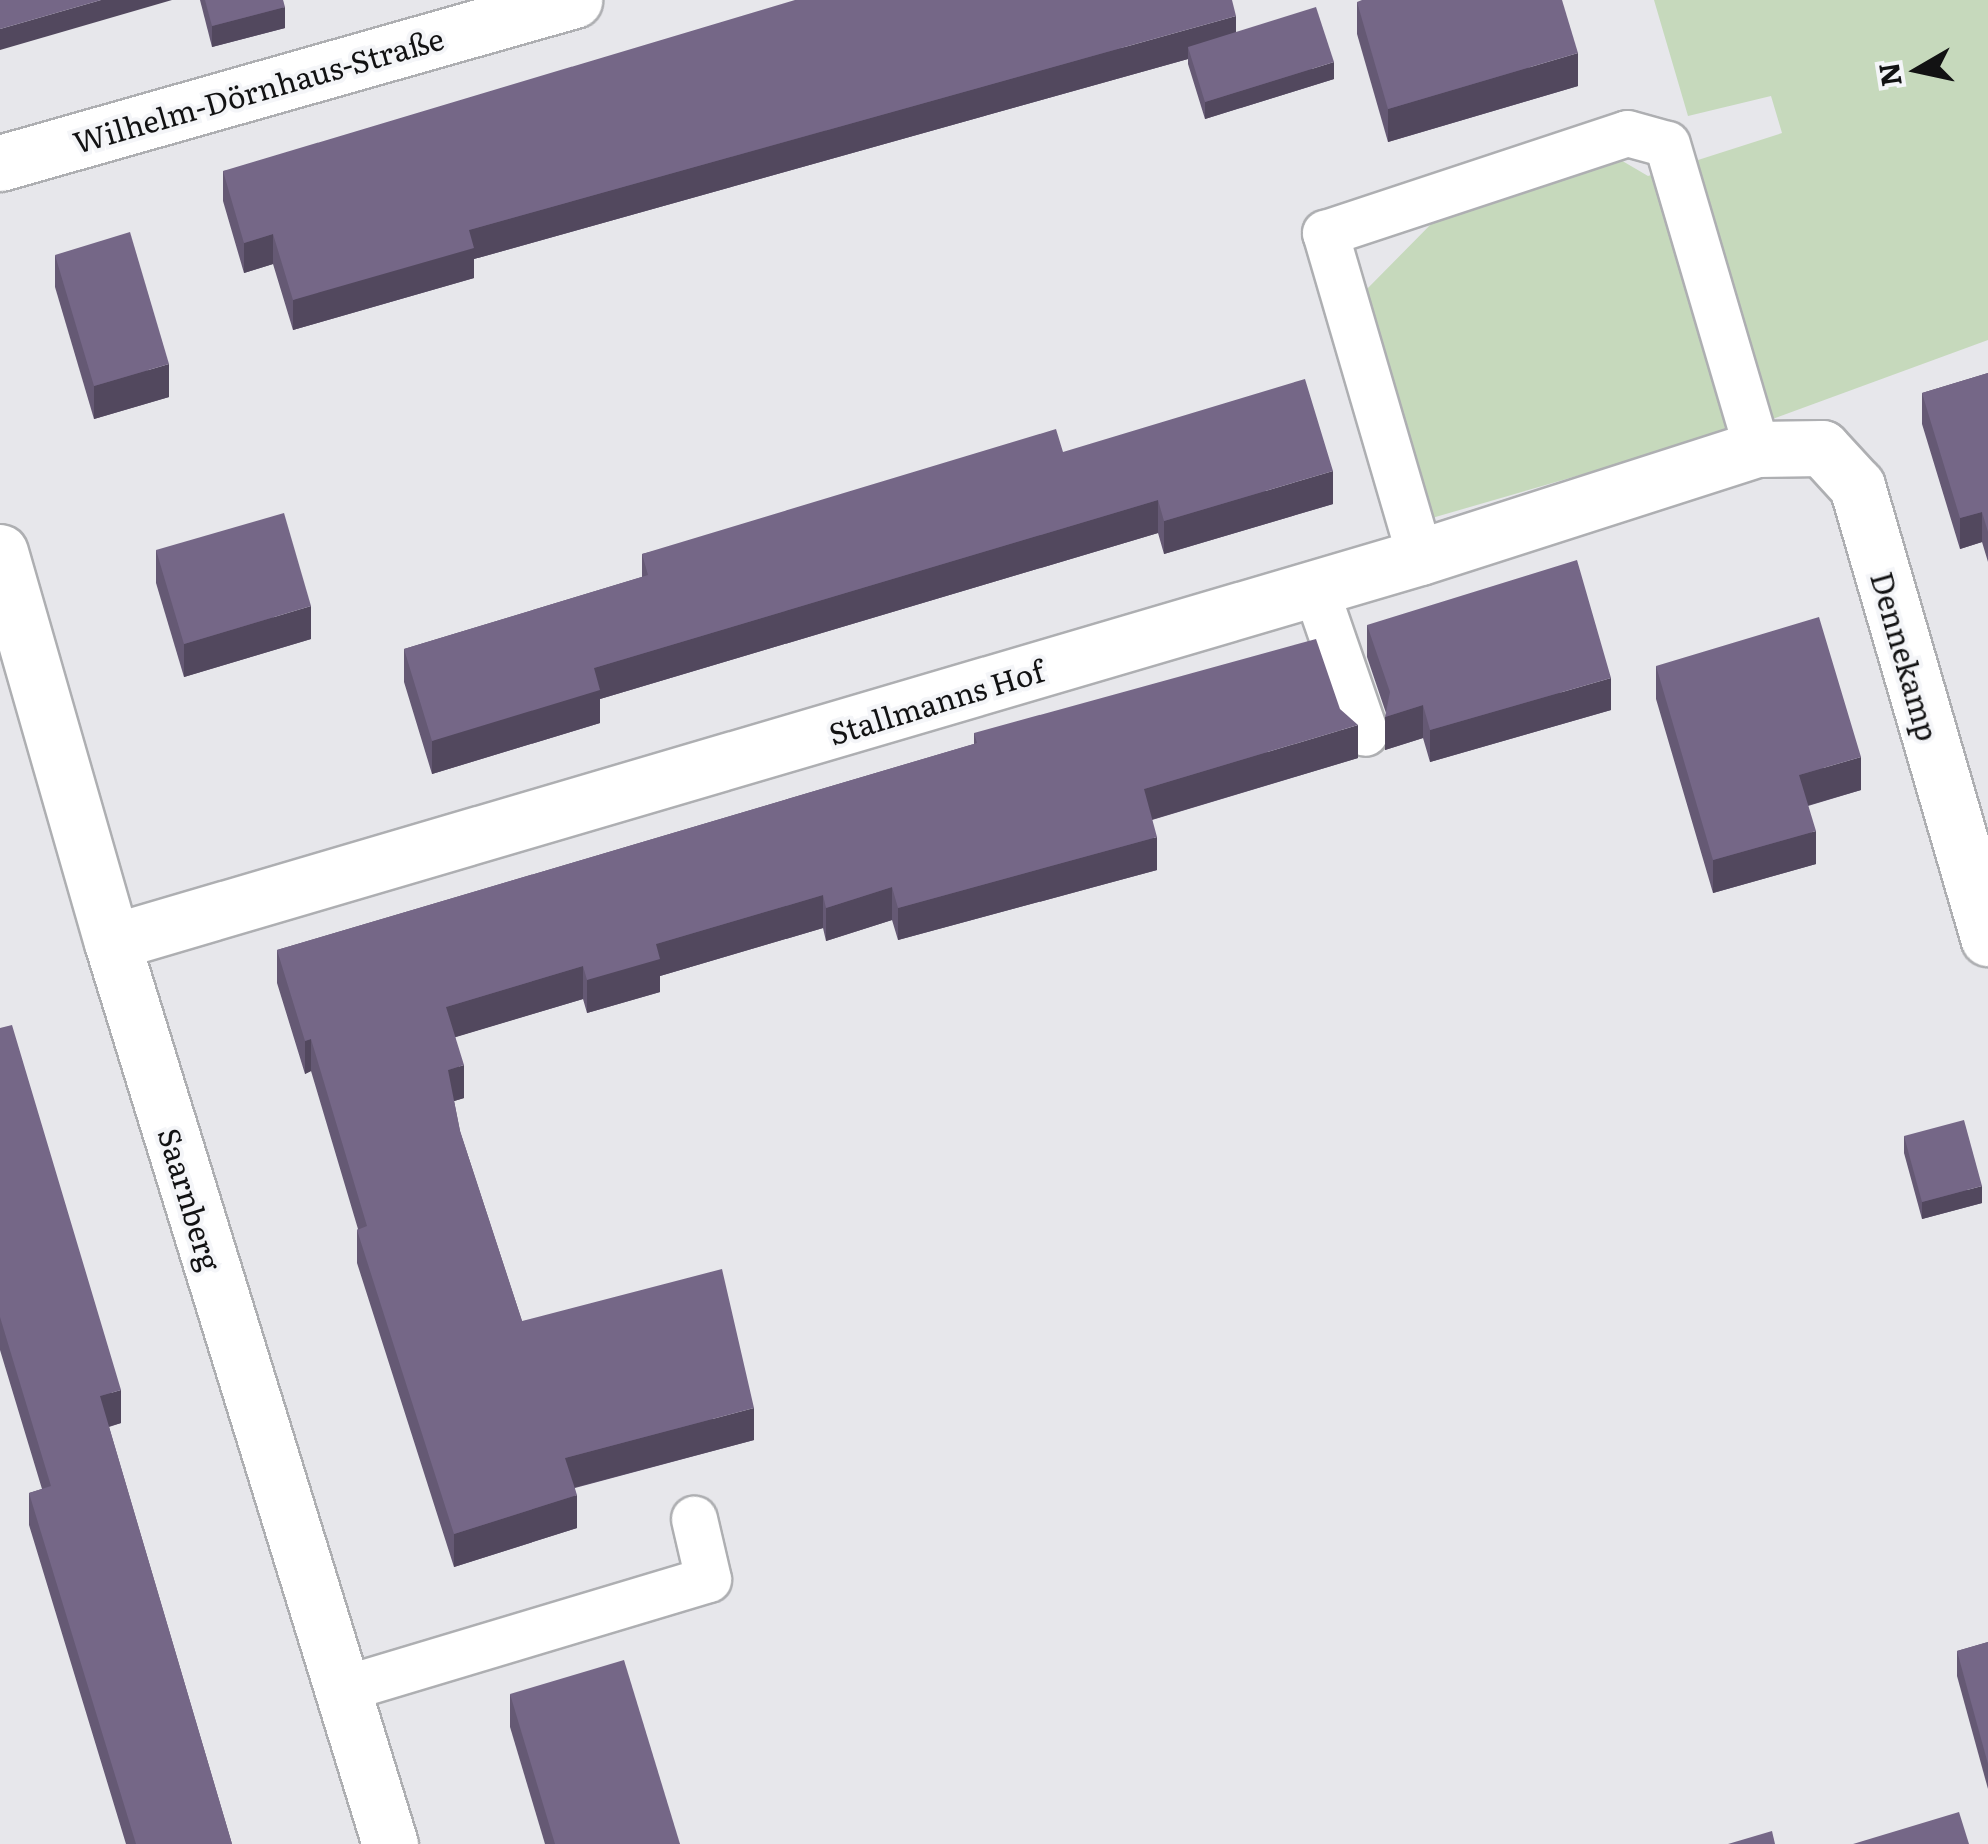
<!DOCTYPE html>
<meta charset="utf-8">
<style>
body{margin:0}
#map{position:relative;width:1988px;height:1844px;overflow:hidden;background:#e7e7eb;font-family:Literata,serif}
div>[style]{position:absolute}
.green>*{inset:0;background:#c6d9bc}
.roads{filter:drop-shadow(2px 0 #aeafb2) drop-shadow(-2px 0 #aeafb2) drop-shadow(0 2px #aeafb2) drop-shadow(0 -2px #aeafb2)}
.lane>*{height:45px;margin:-22.5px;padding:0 22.5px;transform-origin:22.5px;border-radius:22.5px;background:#fff}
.street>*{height:55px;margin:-27.5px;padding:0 27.5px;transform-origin:27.5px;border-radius:27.5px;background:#fff}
.secondary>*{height:55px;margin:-27.5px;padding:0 27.5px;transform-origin:27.5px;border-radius:27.5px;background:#fff}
.wall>*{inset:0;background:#655974}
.shaded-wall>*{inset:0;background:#52485e}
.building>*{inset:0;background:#756787}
span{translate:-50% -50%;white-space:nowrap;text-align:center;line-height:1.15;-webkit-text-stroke:8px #f4f5f8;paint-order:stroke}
.street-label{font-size:30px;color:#121213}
.north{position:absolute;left:1868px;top:20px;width:100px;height:100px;-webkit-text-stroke:8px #f4f5f8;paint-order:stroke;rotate:261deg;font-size:28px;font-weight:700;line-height:40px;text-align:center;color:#121213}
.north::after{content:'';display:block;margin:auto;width:35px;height:45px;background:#121213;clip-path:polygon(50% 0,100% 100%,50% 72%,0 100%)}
</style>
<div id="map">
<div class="green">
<i style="clip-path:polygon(1654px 0,1988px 0,1988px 340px,1770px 420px,1432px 518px,1363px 293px,1443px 212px,1619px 159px,1648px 176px,1782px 133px,1771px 96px,1688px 116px)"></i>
</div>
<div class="roads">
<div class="lane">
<i style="left:1420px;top:557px;width:338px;rotate:-106.3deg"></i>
<i style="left:1325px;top:233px;width:318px;rotate:-18.3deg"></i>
<i style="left:1627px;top:133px;width:41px;rotate:15.4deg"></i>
<i style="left:1667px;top:144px;width:318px;rotate:73.6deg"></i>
<i style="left:1315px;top:588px;width:153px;rotate:71deg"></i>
<i style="left:342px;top:1689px;width:382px;rotate:-16.7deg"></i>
<i style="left:708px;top:1579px;width:62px;rotate:-103.1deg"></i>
</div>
<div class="street">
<i style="left:0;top:163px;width:597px;rotate:-15.85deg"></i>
<i style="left:112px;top:942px;width:1363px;rotate:-16.4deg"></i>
<i style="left:1420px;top:557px;width:354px;rotate:-17.8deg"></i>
<i style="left:1757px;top:449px;width:65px;rotate:-0.9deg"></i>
<i style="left:1822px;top:448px;width:52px;rotate:47.4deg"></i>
<i style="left:1857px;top:486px;width:471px;rotate:73.8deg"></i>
</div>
<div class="secondary">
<i style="left:0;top:552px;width:406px;rotate:74deg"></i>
<i style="left:112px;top:942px;width:944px;rotate:72.87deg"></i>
</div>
</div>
<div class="wall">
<i style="clip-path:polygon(200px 0,283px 0,285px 28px,212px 47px)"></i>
<i style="clip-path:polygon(1357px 2px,1578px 86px,1388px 142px,1357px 34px)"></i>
<i style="clip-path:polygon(1236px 32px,1334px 79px,1205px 119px,1188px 64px,1188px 59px,474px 259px,474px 278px,293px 330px,273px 264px,244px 273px,223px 201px,223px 171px)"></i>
<i style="clip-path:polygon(55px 255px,169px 397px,94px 419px,55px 287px)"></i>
<i style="clip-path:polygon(1988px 373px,1988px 562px,1982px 542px,1960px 549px,1922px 424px,1922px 393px)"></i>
<i style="clip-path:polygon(1063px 452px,1333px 504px,1164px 554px,1158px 533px,600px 699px,600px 723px,432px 774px,404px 682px,404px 649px,642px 577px,642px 554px)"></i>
<i style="clip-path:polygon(156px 550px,311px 639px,184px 677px,156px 583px)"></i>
<i style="clip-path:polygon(1367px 625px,1611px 710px,1430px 762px,1423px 738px,1385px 750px,1386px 713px,1367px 657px)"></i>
<i style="clip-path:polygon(1656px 666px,1861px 790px,1808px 806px,1816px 864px,1713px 893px,1656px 699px)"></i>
<i style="clip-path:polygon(974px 733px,1358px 758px,1152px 820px,1157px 870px,898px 940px,892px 920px,826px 941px,823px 928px,660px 976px,660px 992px,587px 1013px,583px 999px,455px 1037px,464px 1098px,454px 1101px,460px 1131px,522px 1321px,754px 1440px,575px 1488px,577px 1528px,454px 1567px,357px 1263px,357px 1230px,358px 1229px,311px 1071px,305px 1074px,277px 983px,277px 950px,974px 744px)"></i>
<i style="clip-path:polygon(0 1028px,121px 1423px,109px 1427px,232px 1844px,126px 1844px,29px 1525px,29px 1493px,42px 1489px,0 1350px)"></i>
<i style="clip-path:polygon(1904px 1136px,1982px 1203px,1922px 1219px,1904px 1153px)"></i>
<i style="clip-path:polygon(1988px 1642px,1988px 1789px,1957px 1676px,1957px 1651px)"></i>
<i style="clip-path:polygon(510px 1694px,680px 1844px,545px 1844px,510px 1727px)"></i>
</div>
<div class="shaded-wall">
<i style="clip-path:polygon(101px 0,172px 0,0 50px,0 29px)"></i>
<i style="clip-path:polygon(285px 7px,285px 28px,212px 47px,212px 26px)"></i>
<i style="clip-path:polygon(1236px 16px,1236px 46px,1188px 47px,1188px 59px,474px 259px,474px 278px,293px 330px,293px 300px,469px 230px)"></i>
<i style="clip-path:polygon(1578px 53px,1578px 86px,1388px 142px,1388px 109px)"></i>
<i style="clip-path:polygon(1334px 62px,1334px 79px,1205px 119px,1205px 102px)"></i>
<i style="clip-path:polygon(273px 234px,273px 264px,244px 273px,244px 243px)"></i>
<i style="clip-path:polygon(169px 364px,169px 397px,94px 419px,94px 386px)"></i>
<i style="clip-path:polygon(1333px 471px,1333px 504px,1164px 554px,1164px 521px)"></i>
<i style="clip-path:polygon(1158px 500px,1158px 533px,600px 699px,600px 723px,432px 774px,432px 741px,594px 668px)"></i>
<i style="clip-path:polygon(1982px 512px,1982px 542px,1960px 549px,1960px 518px)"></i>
<i style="clip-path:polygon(311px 606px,311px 639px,184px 677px,184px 644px)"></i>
<i style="clip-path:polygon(1611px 678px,1611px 710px,1430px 762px,1430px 730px)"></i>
<i style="clip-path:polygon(1423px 705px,1423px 738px,1385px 750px,1385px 717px)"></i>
<i style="clip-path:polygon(1358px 725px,1358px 758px,1144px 822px,1144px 789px)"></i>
<i style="clip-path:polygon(1861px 757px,1861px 790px,1799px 808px,1799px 775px)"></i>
<i style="clip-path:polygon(1816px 831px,1816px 864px,1713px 893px,1713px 860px)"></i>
<i style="clip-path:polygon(1157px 837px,1157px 870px,898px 940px,898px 908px)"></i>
<i style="clip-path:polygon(892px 887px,892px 920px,826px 941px,826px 908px)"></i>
<i style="clip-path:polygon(823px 895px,823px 928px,660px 976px,660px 992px,587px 1013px,587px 980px,656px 944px)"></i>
<i style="clip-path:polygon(583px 966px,583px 999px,446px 1040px,446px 1007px)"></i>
<i style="clip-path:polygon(311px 1039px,311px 1071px,305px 1074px,305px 1041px)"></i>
<i style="clip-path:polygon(464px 1065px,464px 1098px,448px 1103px,448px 1070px)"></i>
<i style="clip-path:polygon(1982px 1186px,1982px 1203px,1922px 1219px,1922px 1202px)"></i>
<i style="clip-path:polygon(121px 1390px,121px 1423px,100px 1429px,100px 1396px)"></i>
<i style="clip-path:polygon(754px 1408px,754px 1440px,565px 1490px,565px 1458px)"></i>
<i style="clip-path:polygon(577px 1495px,577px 1528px,454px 1567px,454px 1534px)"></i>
</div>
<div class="building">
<i style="clip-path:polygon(0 0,101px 0,0 29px)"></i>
<i style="clip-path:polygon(205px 0,283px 0,285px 7px,212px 26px)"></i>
<i style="clip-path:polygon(795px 0,1232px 0,1236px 16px,469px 230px,474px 248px,293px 300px,273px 234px,244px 243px,223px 171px)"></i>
<i style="clip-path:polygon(1362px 0,1562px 0,1578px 53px,1388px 109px,1357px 2px)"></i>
<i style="clip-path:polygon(1316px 7px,1334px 62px,1205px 102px,1188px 47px)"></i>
<i style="clip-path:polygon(130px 232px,169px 364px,94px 386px,55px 255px)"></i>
<i style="clip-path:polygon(1988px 373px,1988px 532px,1982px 512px,1960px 518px,1922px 393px)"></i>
<i style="clip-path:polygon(1305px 379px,1333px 471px,1164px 521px,1158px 500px,594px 668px,600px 690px,432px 741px,404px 649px,648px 575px,642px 554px,1056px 429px,1063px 452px)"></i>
<i style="clip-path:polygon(284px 513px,311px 606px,184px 644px,156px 550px)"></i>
<i style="clip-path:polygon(1577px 560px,1611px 678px,1430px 730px,1423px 705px,1385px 717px,1390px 692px,1367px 625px)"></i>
<i style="clip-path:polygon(1819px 617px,1861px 757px,1799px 775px,1816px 831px,1713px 860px,1656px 666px)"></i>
<i style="clip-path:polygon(1316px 639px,1340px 709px,1358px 725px,1144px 789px,1157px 837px,898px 908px,892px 887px,826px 908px,823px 895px,656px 944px,660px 959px,587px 980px,583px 966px,446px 1007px,464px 1065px,448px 1070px,460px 1131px,522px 1321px,722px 1269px,754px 1408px,565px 1458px,577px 1495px,454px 1534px,357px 1230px,367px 1226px,311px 1039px,305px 1041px,277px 950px,977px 743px,974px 733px)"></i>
<i style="clip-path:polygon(12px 1025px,121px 1390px,100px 1396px,232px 1844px,136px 1844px,29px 1493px,51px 1486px,0 1317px,0 1028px)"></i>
<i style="clip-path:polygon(1964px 1120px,1982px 1186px,1922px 1202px,1904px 1136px)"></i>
<i style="clip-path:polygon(1988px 1642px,1988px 1764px,1957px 1651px)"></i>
<i style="clip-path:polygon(624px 1660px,680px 1844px,555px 1844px,510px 1694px)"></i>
<i style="clip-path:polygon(1959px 1812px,1969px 1844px,1853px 1844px)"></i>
<i style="clip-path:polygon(1772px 1831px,1775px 1844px,1728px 1844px)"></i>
</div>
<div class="street-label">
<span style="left:258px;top:89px;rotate:-16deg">Wilhelm-Dörnhaus-Straße</span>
<span style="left:1906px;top:656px;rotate:74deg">Dennekamp</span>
<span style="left:936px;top:701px;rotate:-17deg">Stallmanns Hof</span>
<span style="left:191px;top:1199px;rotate:73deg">Saarnberg</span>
</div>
<div class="north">N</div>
</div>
